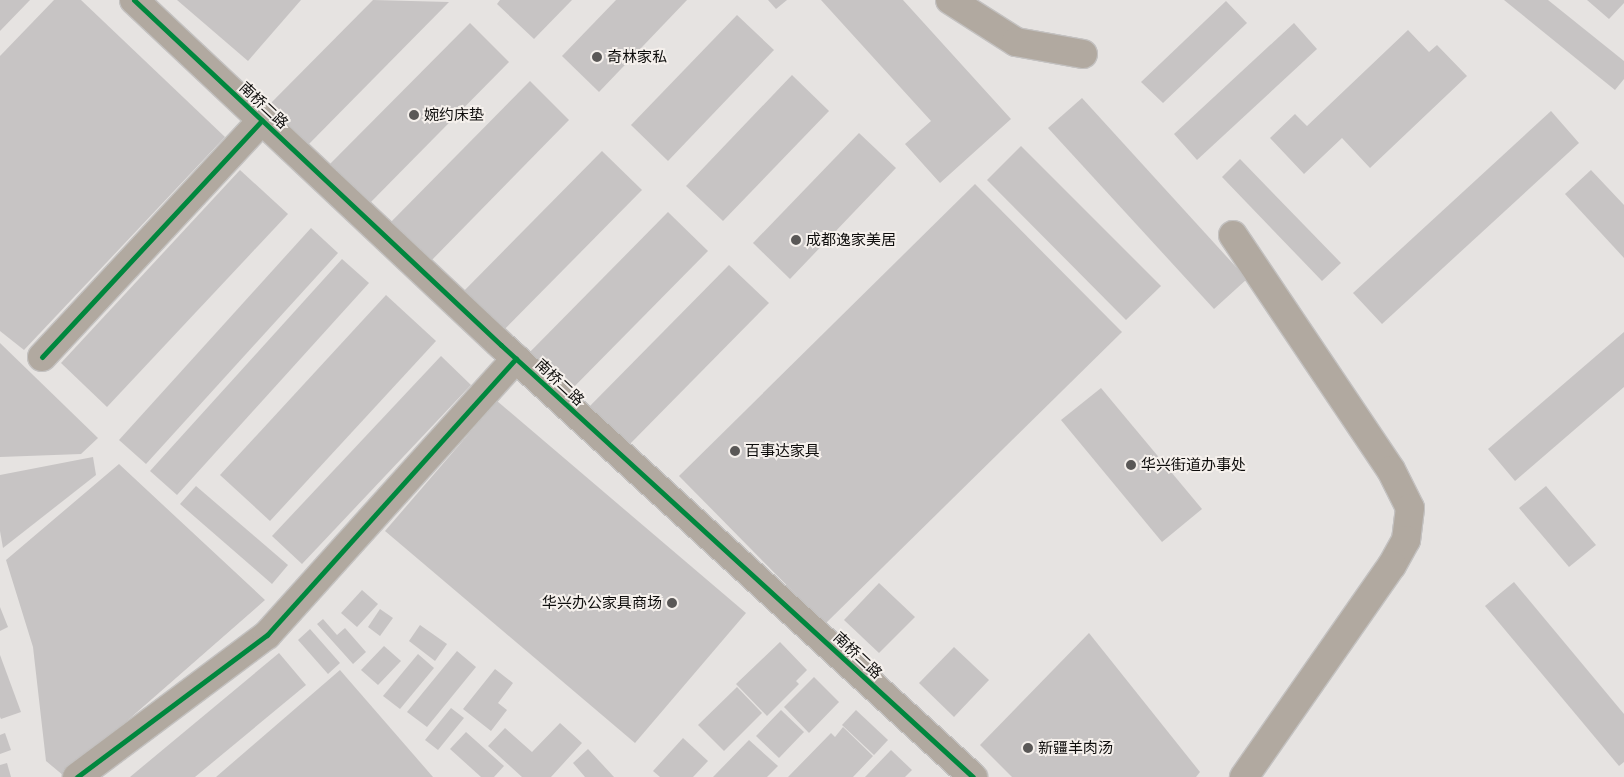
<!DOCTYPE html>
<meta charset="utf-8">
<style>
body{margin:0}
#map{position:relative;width:1624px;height:777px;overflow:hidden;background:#e6e3e1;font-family:"Asap Condensed","Noto Sans SC",sans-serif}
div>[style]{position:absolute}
.building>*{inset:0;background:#c7c4c4}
.roads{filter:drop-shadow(1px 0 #c3c1c0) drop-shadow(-1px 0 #c3c1c0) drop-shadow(0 1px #c3c1c0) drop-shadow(0 -1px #c3c1c0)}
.minor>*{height:28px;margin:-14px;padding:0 14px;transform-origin:14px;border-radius:14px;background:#b1a9a0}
.cycleway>*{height:5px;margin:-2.5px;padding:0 2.5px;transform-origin:2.5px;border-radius:2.5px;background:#00873e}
.dots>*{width:14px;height:14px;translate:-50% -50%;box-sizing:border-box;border:2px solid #f5f0ec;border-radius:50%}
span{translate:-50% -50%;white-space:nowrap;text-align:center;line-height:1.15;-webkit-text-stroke:4px #f5f0ec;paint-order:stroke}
.poi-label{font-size:15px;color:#0e0d0c}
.left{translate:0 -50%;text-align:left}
.right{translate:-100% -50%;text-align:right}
.street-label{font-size:15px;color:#0e0d0c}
</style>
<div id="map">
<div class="building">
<i style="clip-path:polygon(0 0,30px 0,0 31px)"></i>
<i style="clip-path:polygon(54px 0,81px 0,225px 137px,24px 350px,0 331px,0 56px)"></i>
<i style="clip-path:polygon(177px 0,301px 0,248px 61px)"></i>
<i style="clip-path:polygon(373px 0,449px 2px,306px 147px,266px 108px)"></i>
<i style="clip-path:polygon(500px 0,572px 0,534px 39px,497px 4px)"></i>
<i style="clip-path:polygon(616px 0,687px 0,599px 92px,562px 56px)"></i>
<i style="clip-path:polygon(768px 0,787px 0,776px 9px)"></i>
<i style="clip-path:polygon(821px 0,903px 0,1011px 119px,940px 183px,905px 144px,931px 121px)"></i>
<i style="clip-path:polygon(1504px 0,1548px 0,1624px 61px,1624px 79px,1615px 90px)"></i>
<i style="clip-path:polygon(1587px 0,1624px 0,1624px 3px,1609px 19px)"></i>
<i style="clip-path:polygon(1226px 1px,1247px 23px,1163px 103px,1141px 82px)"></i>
<i style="clip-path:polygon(737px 15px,774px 50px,668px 161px,631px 125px)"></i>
<i style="clip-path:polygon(470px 23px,509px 62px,366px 207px,326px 168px)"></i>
<i style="clip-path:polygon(1294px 23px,1317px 49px,1197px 160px,1174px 134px)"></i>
<i style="clip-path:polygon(1408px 30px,1429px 52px,1437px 45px,1467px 76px,1370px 168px,1342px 138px,1304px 174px,1270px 138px,1295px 114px,1307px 126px)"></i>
<i style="clip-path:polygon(792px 75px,829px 111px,723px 221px,686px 186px)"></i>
<i style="clip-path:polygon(530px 81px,569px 120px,427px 265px,387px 226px)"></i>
<i style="clip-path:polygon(1082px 98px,1247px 279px,1214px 309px,1048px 128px)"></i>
<i style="clip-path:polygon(1551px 111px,1579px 143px,1382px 324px,1353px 293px)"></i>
<i style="clip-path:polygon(859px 133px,896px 168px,790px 279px,753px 243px)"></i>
<i style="clip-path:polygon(1021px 146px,1161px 286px,1126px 320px,987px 180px)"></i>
<i style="clip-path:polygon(602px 151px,642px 190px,499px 335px,459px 296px)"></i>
<i style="clip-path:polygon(1240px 159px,1341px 263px,1322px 281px,1222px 177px)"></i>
<i style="clip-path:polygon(240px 170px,288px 214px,107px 407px,61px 363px)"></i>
<i style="clip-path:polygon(1591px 170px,1624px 205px,1624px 258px,1565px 194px)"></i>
<i style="clip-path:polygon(975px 184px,1122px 332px,825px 624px,679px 476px)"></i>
<i style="clip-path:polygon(668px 212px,708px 251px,565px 396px,525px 357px)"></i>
<i style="clip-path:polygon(311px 228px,338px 253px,146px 464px,119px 440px)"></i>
<i style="clip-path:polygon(342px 259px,369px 283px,177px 495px,150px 471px)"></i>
<i style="clip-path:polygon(729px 265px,769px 303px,626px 448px,586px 410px)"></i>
<i style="clip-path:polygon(386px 295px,436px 341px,270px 521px,220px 475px)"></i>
<i style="clip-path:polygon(1624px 332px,1624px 387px,1515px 481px,1488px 449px)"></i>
<i style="clip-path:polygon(0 343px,98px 438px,81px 454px,0 457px)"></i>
<i style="clip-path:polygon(441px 356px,471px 385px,302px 564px,272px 536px)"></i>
<i style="clip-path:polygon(1101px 388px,1202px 509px,1162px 542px,1061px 420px)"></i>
<i style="clip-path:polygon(497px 401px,746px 613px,635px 743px,385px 531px)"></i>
<i style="clip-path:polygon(93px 457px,96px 475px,3px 548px,0 531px,0 475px)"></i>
<i style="clip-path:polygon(119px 464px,265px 600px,64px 776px,46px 761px,33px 647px,6px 560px)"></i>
<i style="clip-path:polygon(196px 486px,288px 565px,272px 584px,180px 504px)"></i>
<i style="clip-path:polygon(1546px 486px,1596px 545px,1569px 567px,1519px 508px)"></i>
<i style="clip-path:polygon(1514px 582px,1624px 714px,1624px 762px,1619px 766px,1485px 606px)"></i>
<i style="clip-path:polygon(879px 583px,915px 617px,879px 653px,844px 620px)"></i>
<i style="clip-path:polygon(362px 590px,378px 604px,357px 627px,341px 613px)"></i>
<i style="clip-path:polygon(0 607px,8px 627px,0 631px)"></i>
<i style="clip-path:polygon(380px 609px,393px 618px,380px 636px,368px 627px)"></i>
<i style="clip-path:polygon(323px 619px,337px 635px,345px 628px,366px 652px,353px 664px,317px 624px)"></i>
<i style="clip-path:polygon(420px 625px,447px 644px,435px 661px,409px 641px)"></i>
<i style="clip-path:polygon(310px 629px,340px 663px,328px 674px,298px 640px)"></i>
<i style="clip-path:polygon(1089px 633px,1200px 772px,1196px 777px,1012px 777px,980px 745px)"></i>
<i style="clip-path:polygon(780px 642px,807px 670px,796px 681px,799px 684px,767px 716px,736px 684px)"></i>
<i style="clip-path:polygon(384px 646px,401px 661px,378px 685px,361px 670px)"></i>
<i style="clip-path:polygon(954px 647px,989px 680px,954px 717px,919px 683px)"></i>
<i style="clip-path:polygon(457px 651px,476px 667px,427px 727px,407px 712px)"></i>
<i style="clip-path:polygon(279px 653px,306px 685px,195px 777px,130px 777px)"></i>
<i style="clip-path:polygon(418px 654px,434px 668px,400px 709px,383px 696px)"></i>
<i style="clip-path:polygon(0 655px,21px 712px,1px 719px,0 717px)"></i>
<i style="clip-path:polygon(495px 669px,513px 683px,498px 703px,507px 710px,491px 731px,463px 709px)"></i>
<i style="clip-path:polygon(340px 670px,433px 777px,216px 777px)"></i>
<i style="clip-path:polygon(814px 677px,839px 702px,809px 733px,784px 707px)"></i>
<i style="clip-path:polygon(737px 687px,762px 713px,724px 751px,698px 725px)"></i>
<i style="clip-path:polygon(451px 708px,464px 718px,438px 750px,425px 740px)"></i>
<i style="clip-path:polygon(781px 710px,804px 732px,779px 758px,756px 736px)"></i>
<i style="clip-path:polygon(856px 710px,888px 740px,874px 755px,842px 725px)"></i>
<i style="clip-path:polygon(560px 723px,582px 743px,551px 777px,522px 777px,488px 746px,505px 728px,532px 752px)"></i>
<i style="clip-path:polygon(843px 727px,873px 756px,853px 777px,788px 777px,831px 733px,835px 737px)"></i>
<i style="clip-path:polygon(466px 732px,504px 766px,494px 777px,481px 777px,450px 749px)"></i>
<i style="clip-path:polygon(5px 733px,11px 750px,0 754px,0 735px)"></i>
<i style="clip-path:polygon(683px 738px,708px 761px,693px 777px,660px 777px,653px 771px)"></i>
<i style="clip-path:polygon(749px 740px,778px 766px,767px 777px,713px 777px)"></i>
<i style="clip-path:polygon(588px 749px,614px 777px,585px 777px,573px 763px)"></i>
<i style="clip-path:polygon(891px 750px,912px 770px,905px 777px,865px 777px)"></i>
<i style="clip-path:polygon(7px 763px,11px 777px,0 777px,0 765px)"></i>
</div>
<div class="roads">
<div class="minor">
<i style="left:134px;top:0;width:504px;rotate:43.23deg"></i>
<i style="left:501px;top:345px;width:640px;rotate:42.47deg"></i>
<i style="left:950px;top:0;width:78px;rotate:32.5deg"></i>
<i style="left:1016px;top:42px;width:68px;rotate:10.2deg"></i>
<i style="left:1233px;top:235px;width:283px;rotate:56.1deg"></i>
<i style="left:1391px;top:470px;width:42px;rotate:63.4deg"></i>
<i style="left:1410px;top:508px;width:32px;rotate:97deg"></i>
<i style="left:1406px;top:540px;width:29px;rotate:119deg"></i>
<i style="left:1392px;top:565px;width:259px;rotate:124.9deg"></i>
<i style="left:42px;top:357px;width:323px;rotate:-47.1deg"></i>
<i style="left:77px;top:777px;width:237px;rotate:-36.8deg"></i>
<i style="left:267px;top:635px;width:372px;rotate:-48deg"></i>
</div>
</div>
<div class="cycleway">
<i style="left:134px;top:0;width:504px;rotate:43.23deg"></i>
<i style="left:501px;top:345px;width:640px;rotate:42.47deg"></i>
<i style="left:42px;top:357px;width:323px;rotate:-47.1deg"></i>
<i style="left:77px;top:777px;width:237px;rotate:-36.8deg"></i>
<i style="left:267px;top:635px;width:372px;rotate:-48deg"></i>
</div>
<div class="dots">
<i style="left:597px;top:57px;background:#5a5857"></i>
<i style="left:414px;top:115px;background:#5a5857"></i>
<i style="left:796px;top:240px;background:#5a5857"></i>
<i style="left:735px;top:451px;background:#5a5857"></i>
<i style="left:1131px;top:465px;background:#5a5857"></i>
<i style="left:672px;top:603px;background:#5a5857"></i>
<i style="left:1028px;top:748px;background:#5a5857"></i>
</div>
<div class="poi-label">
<span class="left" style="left:607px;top:57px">奇林家私</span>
<span class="left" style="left:424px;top:115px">婉约床垫</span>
<span class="left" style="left:806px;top:240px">成都逸家美居</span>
<span class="left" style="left:745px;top:451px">百事达家具</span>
<span class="left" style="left:1141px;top:465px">华兴街道办事处</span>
<span class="right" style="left:662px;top:603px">华兴办公家具商场</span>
<span class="left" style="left:1038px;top:748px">新疆羊肉汤</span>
</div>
<div class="street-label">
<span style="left:264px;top:105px;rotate:43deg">南桥二路</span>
<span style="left:560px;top:382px;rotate:43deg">南桥二路</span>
<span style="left:858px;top:655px;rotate:43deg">南桥二路</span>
</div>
</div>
